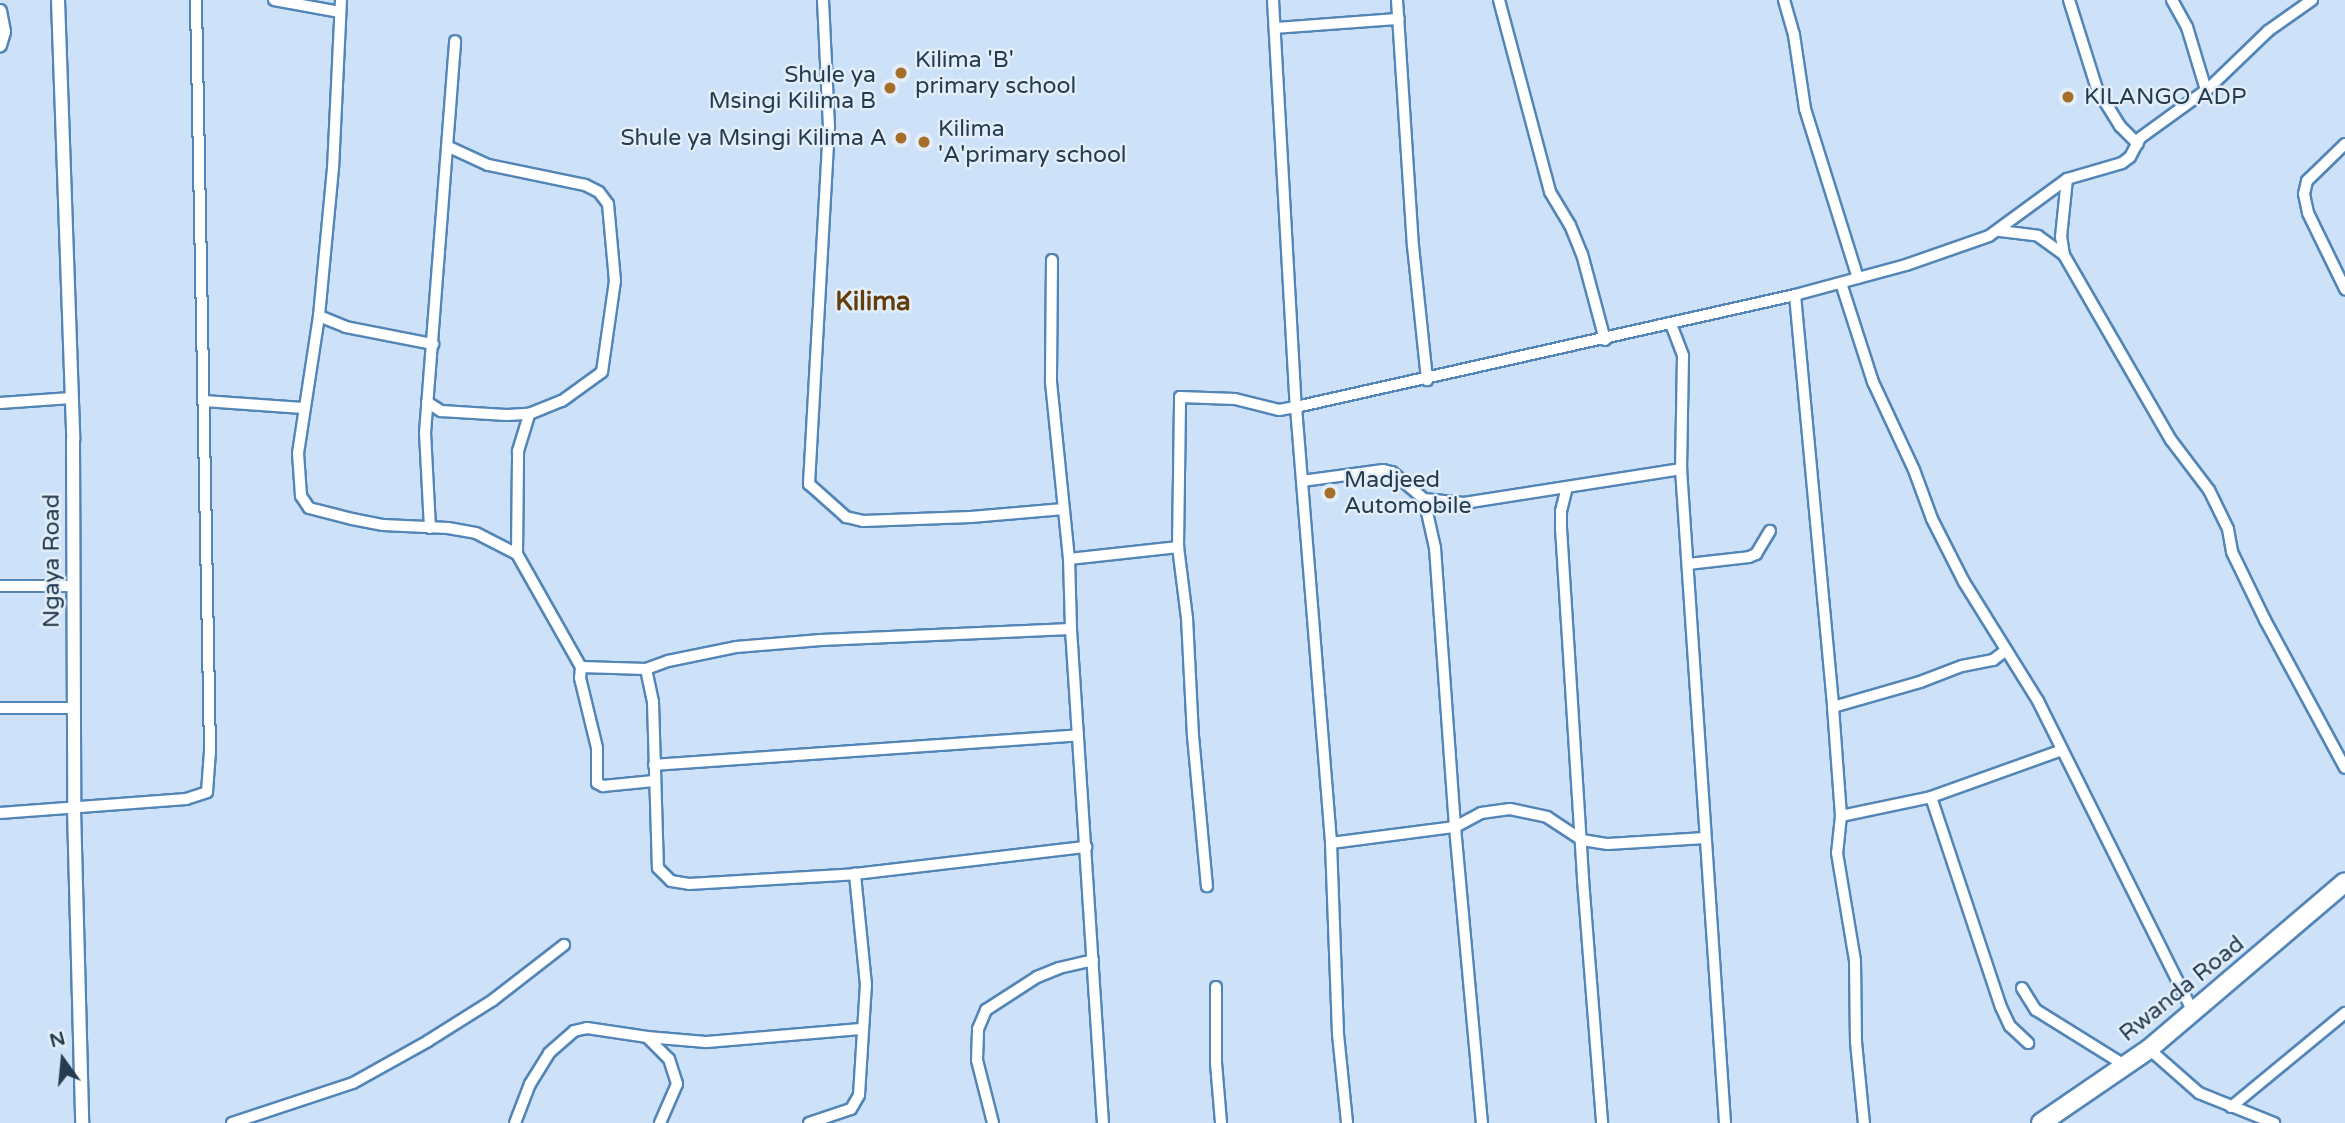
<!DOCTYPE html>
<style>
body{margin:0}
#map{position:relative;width:2345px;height:1123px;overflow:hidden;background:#cde2f8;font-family:"Varela Round",sans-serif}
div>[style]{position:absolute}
.roads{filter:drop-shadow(2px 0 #5386b7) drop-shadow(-2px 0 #5386b7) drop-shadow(0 2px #5386b7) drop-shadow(0 -2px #5386b7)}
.minor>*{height:10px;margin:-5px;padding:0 5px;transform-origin:5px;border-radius:5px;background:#fff}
.tertiary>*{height:12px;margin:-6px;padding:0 6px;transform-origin:6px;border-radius:6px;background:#fff}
.trunk>*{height:18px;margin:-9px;padding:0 9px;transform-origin:9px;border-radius:9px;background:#fff}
.dots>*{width:19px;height:19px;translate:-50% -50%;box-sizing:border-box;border:4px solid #e3eef9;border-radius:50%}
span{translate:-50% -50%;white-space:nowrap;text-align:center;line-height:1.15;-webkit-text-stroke:5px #e3eef9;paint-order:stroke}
.poi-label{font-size:23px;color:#253b50}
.left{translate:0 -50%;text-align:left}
.right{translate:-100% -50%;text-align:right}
.street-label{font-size:23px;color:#253b50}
.quarter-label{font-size:26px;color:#633e0c;font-weight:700}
.north{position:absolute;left:28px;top:1025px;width:70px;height:70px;-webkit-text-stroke:5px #e3eef9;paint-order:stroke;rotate:345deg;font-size:19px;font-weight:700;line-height:28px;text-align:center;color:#253b50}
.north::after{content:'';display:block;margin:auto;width:24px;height:32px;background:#253b50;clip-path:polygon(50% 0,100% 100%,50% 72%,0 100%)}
</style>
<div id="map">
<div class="roads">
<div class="minor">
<i style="left:274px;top:0;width:67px;rotate:10.3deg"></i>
<i style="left:341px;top:0;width:168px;rotate:92.7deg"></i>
<i style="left:333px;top:168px;width:149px;rotate:95.4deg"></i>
<i style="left:319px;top:316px;width:139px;rotate:98.7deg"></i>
<i style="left:298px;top:453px;width:43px;rotate:86deg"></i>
<i style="left:301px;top:496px;width:14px;rotate:56deg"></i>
<i style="left:309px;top:508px;width:44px;rotate:14.3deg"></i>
<i style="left:352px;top:519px;width:32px;rotate:11deg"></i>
<i style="left:383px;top:525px;width:65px;rotate:2.6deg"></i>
<i style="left:448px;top:528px;width:28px;rotate:10deg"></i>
<i style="left:476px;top:533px;width:46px;rotate:27.1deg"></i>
<i style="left:517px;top:554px;width:130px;rotate:60.5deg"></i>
<i style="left:581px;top:667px;width:11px;rotate:95deg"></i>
<i style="left:580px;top:678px;width:72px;rotate:76.3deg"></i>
<i style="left:597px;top:748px;width:35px;rotate:90deg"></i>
<i style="left:597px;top:783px;width:7px;rotate:27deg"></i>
<i style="left:603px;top:786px;width:51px;rotate:-5.6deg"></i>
<i style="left:823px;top:0;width:126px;rotate:87.3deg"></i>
<i style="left:829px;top:126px;width:359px;rotate:93.2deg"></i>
<i style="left:809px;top:484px;width:50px;rotate:41.7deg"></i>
<i style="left:846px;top:517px;width:17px;rotate:13deg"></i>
<i style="left:863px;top:521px;width:108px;rotate:-2.1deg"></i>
<i style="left:971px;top:517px;width:93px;rotate:-4.9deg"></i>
<i style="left:1273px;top:0;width:408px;rotate:86.8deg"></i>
<i style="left:1296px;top:407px;width:437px;rotate:85.4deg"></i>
<i style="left:1331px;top:843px;width:191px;rotate:87.9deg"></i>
<i style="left:1338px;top:1034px;width:89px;rotate:84.2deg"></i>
<i style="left:1397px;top:0;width:247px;rotate:86.3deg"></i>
<i style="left:1413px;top:246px;width:135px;rotate:84deg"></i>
<i style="left:1499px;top:0;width:199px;rotate:75.1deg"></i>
<i style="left:1550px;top:192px;width:39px;rotate:59deg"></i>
<i style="left:1570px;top:225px;width:31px;rotate:68deg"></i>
<i style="left:1582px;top:254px;width:89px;rotate:75deg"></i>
<i style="left:1784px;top:0;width:36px;rotate:74deg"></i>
<i style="left:1794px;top:35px;width:75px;rotate:81.5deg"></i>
<i style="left:1805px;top:109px;width:177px;rotate:72.6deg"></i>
<i style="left:2069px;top:0;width:93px;rotate:72.5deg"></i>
<i style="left:2097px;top:89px;width:44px;rotate:58.1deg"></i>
<i style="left:2120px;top:126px;width:25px;rotate:45deg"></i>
<i style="left:2172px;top:0;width:31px;rotate:61deg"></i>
<i style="left:2187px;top:27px;width:66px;rotate:73.2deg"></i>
<i style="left:1275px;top:28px;width:124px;rotate:-4.2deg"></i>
<i style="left:2345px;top:144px;width:53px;rotate:135.8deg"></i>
<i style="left:2307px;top:181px;width:13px;rotate:103deg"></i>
<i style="left:2304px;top:194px;width:19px;rotate:78deg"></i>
<i style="left:2308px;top:213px;width:85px;rotate:64deg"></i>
<i style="left:2000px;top:231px;width:38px;rotate:7deg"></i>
<i style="left:2038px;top:236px;width:32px;rotate:36deg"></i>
<i style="left:2064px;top:255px;width:214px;rotate:60deg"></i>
<i style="left:2171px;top:440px;width:63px;rotate:52.8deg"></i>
<i style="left:2209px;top:490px;width:43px;rotate:64deg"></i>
<i style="left:2228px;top:529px;width:23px;rotate:80deg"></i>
<i style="left:2232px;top:552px;width:76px;rotate:64.1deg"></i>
<i style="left:2265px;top:620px;width:168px;rotate:61.6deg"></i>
<i style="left:2064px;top:255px;width:18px;rotate:-99deg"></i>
<i style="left:2061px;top:237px;width:58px;rotate:-84.1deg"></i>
<i style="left:1052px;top:260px;width:122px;rotate:90.5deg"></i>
<i style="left:1051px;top:382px;width:178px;rotate:84.2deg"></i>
<i style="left:1841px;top:283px;width:104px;rotate:72.1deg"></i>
<i style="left:1873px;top:382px;width:97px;rotate:65deg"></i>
<i style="left:1914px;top:470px;width:52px;rotate:69.8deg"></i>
<i style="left:1932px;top:519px;width:71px;rotate:63.1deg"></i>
<i style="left:1964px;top:582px;width:140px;rotate:58.1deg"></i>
<i style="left:2038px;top:701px;width:350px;rotate:63.5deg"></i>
<i style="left:1795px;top:295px;width:414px;rotate:84.7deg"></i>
<i style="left:1833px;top:707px;width:109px;rotate:85.8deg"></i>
<i style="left:1841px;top:816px;width:37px;rotate:96deg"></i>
<i style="left:1837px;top:853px;width:109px;rotate:80.5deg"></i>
<i style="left:1855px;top:961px;width:81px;rotate:89.3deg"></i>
<i style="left:1856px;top:1042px;width:81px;rotate:84.4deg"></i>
<i style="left:319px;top:316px;width:29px;rotate:22deg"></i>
<i style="left:346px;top:327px;width:89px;rotate:11.1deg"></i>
<i style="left:1671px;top:324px;width:34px;rotate:69deg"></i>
<i style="left:1683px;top:356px;width:113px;rotate:91deg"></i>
<i style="left:1681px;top:469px;width:655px;rotate:86.15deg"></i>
<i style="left:204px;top:401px;width:99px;rotate:4deg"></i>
<i style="left:427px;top:402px;width:17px;rotate:33deg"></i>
<i style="left:441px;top:411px;width:66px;rotate:3.5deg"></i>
<i style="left:507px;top:415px;width:22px;rotate:-3deg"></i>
<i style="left:529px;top:414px;width:35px;rotate:-22deg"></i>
<i style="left:562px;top:401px;width:49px;rotate:-35.9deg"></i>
<i style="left:602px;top:372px;width:92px;rotate:-81.9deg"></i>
<i style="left:615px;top:281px;width:77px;rotate:-95.2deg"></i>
<i style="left:608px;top:204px;width:15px;rotate:-127deg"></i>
<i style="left:599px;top:192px;width:16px;rotate:-153deg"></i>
<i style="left:585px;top:185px;width:99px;rotate:-168.3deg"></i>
<i style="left:488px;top:165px;width:43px;rotate:-155.2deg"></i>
<i style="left:0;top:403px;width:71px;rotate:-4deg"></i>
<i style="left:1302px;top:481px;width:82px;rotate:-7.7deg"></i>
<i style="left:1383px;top:470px;width:9px;rotate:13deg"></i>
<i style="left:1392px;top:472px;width:42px;rotate:40.2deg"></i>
<i style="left:1424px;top:499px;width:40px;rotate:5.7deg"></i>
<i style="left:1464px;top:503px;width:220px;rotate:-8.9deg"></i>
<i style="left:1567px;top:487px;width:25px;rotate:104deg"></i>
<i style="left:1561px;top:511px;width:17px;rotate:90deg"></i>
<i style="left:1561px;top:528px;width:353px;rotate:86.4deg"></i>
<i style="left:1583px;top:880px;width:244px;rotate:85.5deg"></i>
<i style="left:1424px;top:499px;width:50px;rotate:77.3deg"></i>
<i style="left:1435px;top:548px;width:280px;rotate:85.9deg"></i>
<i style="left:1455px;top:827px;width:297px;rotate:84.8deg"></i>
<i style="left:430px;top:528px;width:95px;rotate:-93deg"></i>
<i style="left:425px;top:433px;width:393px;rotate:-85.6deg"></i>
<i style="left:1178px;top:547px;width:72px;rotate:82.8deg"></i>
<i style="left:1187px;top:618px;width:118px;rotate:87.1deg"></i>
<i style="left:1193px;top:736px;width:151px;rotate:84.7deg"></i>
<i style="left:517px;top:554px;width:103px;rotate:-89.4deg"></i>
<i style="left:518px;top:451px;width:39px;rotate:-73deg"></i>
<i style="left:1688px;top:564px;width:61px;rotate:-6.5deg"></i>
<i style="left:1749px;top:557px;width:8px;rotate:-23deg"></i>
<i style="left:1756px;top:554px;width:27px;rotate:-59deg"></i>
<i style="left:0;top:586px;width:73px"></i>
<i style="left:1071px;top:629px;width:495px;rotate:86.3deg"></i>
<i style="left:581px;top:667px;width:65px;rotate:1.8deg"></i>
<i style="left:646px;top:669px;width:23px;rotate:-20deg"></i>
<i style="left:668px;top:661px;width:69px;rotate:-11.6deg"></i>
<i style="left:736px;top:647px;width:85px;rotate:-4.7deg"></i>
<i style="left:821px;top:640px;width:250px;rotate:-2.5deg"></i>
<i style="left:1071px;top:629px;width:70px;rotate:-91.6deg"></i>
<i style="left:1069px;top:559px;width:110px;rotate:-6.3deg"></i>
<i style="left:1178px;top:547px;width:150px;rotate:-89.2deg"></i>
<i style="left:1180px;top:397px;width:55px;rotate:2.1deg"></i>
<i style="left:1235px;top:399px;width:45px;rotate:14deg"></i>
<i style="left:1279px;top:410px;width:17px;rotate:-10deg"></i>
<i style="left:1296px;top:407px;width:511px;rotate:-12.65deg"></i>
<i style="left:1795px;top:295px;width:115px;rotate:-15.1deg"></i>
<i style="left:1906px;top:265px;width:88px;rotate:-19.3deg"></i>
<i style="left:1989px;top:236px;width:97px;rotate:-36.2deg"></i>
<i style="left:2067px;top:179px;width:57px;rotate:-16.2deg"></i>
<i style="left:2122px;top:163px;width:10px;rotate:-37deg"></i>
<i style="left:2130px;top:157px;width:21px;rotate:-62deg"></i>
<i style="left:2140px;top:138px;width:85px;rotate:-35.9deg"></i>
<i style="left:2209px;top:88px;width:82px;rotate:-44deg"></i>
<i style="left:2268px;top:31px;width:54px;rotate:-35.2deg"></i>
<i style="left:646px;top:669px;width:34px;rotate:78deg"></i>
<i style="left:653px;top:702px;width:166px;rotate:88.3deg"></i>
<i style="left:658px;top:868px;width:18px;rotate:45deg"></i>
<i style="left:671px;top:881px;width:18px;rotate:9deg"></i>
<i style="left:689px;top:884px;width:166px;rotate:-3.4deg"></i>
<i style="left:855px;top:874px;width:233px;rotate:-6.7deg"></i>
<i style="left:1833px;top:707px;width:91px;rotate:-16deg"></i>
<i style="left:1920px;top:682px;width:45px;rotate:-20.9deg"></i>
<i style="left:1962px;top:666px;width:32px;rotate:-11deg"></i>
<i style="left:1993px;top:660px;width:15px;rotate:-37deg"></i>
<i style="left:0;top:708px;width:74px"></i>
<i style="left:654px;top:765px;width:425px;rotate:-4deg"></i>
<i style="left:1931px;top:797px;width:221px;rotate:71.6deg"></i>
<i style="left:2001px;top:1007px;width:21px;rotate:65deg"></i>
<i style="left:2010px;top:1026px;width:25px;rotate:43deg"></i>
<i style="left:0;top:813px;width:187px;rotate:-4.3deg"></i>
<i style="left:186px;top:799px;width:22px;rotate:-18deg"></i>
<i style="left:207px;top:792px;width:41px;rotate:-85.8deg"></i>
<i style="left:210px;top:751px;width:751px;rotate:-91.07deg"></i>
<i style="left:1841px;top:816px;width:92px;rotate:-11.9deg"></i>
<i style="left:1931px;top:797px;width:139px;rotate:-19.7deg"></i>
<i style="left:1331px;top:843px;width:125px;rotate:-7.4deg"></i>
<i style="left:1455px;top:827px;width:30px;rotate:-28deg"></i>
<i style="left:1481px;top:813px;width:29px;rotate:-8deg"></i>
<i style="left:1510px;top:809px;width:38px;rotate:12deg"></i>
<i style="left:1547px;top:817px;width:42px;rotate:33.3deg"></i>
<i style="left:1582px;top:840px;width:26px;rotate:9deg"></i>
<i style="left:1608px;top:844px;width:97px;rotate:-3.5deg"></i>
<i style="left:1216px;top:987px;width:76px;rotate:90deg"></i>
<i style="left:1216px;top:1063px;width:60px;rotate:85.2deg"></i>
<i style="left:2022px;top:988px;width:26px;rotate:58deg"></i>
<i style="left:2036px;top:1010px;width:106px;rotate:31.9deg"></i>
<i style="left:647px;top:1037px;width:31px;rotate:45deg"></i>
<i style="left:669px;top:1059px;width:26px;rotate:72deg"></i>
<i style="left:677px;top:1084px;width:43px;rotate:113.6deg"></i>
<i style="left:2149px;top:1049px;width:67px;rotate:41.3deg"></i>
<i style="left:2199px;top:1093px;width:81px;rotate:21.8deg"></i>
<i style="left:2231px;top:1107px;width:148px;rotate:-39.5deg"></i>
<i style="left:232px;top:1123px;width:127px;rotate:-18.3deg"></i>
<i style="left:353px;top:1083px;width:86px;rotate:-29.2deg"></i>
<i style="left:428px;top:1041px;width:77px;rotate:-32.2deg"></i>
<i style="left:493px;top:1000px;width:90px;rotate:-37.8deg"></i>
<i style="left:515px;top:1123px;width:42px;rotate:-69deg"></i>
<i style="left:530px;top:1084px;width:36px;rotate:-58deg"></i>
<i style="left:549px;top:1053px;width:33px;rotate:-41deg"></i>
<i style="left:574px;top:1031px;width:13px;rotate:-13deg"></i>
<i style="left:587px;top:1028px;width:61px;rotate:8.5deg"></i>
<i style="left:647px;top:1037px;width:59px;rotate:4.8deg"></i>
<i style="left:706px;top:1042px;width:156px;rotate:-4.8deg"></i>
<i style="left:809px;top:1123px;width:44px;rotate:-18.4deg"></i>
<i style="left:851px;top:1109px;width:16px;rotate:-60deg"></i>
<i style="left:859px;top:1095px;width:110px;rotate:-86.4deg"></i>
<i style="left:866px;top:985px;width:112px;rotate:-95.7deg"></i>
<i style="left:993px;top:1123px;width:65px;rotate:-104.3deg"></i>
<i style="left:977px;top:1060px;width:31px;rotate:-88deg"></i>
<i style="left:978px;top:1029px;width:21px;rotate:-67deg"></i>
<i style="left:986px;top:1010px;width:61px;rotate:-32.9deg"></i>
<i style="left:1037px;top:977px;width:24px;rotate:-22deg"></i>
<i style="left:1059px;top:968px;width:35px;rotate:-13deg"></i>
</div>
<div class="tertiary">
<i style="left:58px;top:0;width:440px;rotate:88deg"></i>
<i style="left:73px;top:440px;width:369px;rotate:89.8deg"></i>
<i style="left:74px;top:809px;width:314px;rotate:88.5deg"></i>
<i style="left:0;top:11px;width:21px;rotate:79deg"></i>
<i style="left:4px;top:32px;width:14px;rotate:107deg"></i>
</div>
<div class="trunk">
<i style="left:2041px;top:1123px;width:131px;rotate:-34.4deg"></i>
<i style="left:2149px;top:1049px;width:257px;rotate:-40.4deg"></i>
</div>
</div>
<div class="dots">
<i style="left:901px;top:73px;background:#a56f2a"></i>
<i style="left:890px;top:88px;background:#a56f2a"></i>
<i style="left:2068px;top:97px;background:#a56f2a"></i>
<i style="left:901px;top:138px;background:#a56f2a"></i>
<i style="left:924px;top:142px;background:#a56f2a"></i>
<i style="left:1330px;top:493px;background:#a56f2a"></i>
</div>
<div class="poi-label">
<span class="left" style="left:915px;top:73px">Kilima 'B'<br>primary school</span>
<span class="right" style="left:876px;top:88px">Shule ya<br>Msingi Kilima B</span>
<span class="left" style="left:2084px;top:97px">KILANGO ADP</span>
<span class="left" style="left:938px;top:142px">Kilima<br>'A'primary school</span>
<span class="right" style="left:887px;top:138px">Shule ya Msingi Kilima A</span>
<span class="left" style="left:1344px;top:493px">Madjeed<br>Automobile</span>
</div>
<div class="street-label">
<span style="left:52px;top:561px;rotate:-90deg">Ngaya Road</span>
<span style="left:2182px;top:989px;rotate:-39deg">Rwanda Road</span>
</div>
<div class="quarter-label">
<span style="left:873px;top:302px">Kilima</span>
</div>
<div class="north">N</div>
</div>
